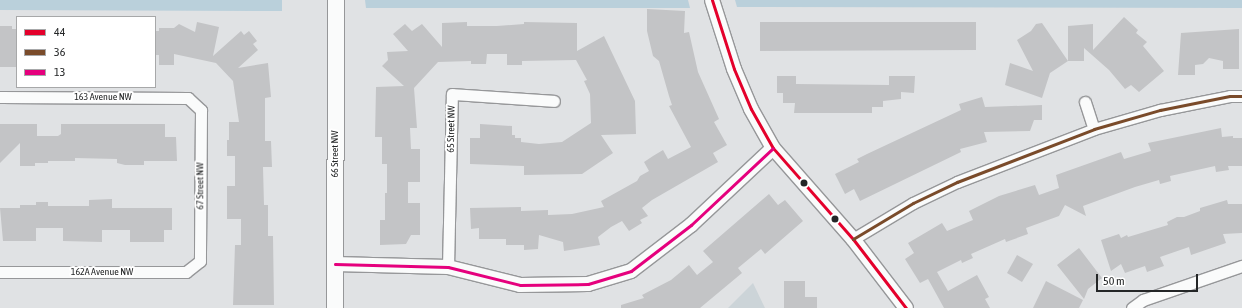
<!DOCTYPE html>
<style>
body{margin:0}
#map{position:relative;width:1242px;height:308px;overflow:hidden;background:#e0e2e4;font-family:"Asap Condensed",sans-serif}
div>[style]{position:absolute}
.built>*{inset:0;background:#ccd4d8}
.green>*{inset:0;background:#bad0db}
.building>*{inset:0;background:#c3c4c6}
.roads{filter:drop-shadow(1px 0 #969799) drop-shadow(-1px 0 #969799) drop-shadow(0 1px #969799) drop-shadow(0 -1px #969799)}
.minor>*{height:11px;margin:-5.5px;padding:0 5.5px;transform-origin:5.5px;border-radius:5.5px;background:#fafbfb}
.tertiary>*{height:14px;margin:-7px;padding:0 7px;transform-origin:7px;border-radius:7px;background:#fafbfb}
.secondary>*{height:16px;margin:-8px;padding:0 8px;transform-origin:8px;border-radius:8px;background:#fafbfb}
.bus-1>*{height:3px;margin:-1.5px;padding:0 1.5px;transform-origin:1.5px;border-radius:1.5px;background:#e4002b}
.bus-2>*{height:3px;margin:-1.5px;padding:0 1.5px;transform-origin:1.5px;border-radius:1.5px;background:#7a4b2a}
.bus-3>*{height:3px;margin:-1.5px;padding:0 1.5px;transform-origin:1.5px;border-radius:1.5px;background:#e5007d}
.dots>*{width:11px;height:11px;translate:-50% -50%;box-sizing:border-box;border:2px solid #fff;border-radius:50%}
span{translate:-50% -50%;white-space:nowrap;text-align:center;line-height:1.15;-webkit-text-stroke:4px #fff;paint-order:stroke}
.street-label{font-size:10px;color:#242627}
.legend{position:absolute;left:16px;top:16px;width:140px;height:72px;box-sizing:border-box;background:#fff;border:1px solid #a7a8a9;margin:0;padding:5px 7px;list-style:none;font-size:12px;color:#242627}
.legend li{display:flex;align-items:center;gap:8px;height:20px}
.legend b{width:20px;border:1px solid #a7a8a9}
.scale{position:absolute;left:1096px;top:274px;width:102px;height:18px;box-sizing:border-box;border:2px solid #242627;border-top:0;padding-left:5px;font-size:12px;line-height:14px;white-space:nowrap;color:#242627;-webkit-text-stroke:3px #fff;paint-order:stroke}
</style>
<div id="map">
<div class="built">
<i style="clip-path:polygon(753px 283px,765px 308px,728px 308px)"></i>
</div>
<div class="green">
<i style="clip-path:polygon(0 0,282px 0,282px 11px,0 10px)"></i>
<i style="clip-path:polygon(365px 0,688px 0,690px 8px,366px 8px)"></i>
<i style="clip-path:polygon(735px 0,1242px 0,1242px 8px,737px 7px)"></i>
</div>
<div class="building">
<i style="clip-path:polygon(647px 9px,685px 11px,684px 33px,689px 32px,698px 72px,719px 119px,714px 122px,727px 145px,713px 153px,718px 162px,652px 200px,642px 208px,648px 216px,640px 220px,642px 223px,629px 231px,622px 221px,611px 227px,598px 237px,600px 245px,564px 251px,563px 242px,539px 235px,538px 249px,524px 250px,524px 245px,506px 245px,506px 239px,479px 239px,479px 228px,471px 229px,470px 208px,521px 207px,521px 211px,548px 210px,548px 215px,572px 214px,604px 207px,601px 201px,637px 181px,640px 176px,649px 171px,644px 162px,653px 156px,663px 150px,668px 159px,691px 147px,669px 106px,672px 105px,669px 96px,659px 61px,653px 56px,647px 31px)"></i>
<i style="clip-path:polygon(1124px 17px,1138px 30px,1136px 33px,1147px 42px,1143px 46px,1164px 71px,1139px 92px,1131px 85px,1125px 89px,1109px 70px,1084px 48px,1084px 61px,1068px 61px,1068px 26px,1093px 24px,1093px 50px)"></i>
<i style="clip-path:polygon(197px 22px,219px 27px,213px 56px,241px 31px,244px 35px,249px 31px,257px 41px,253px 44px,258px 50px,238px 68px,268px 63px,271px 97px,265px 98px,265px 141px,271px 141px,272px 167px,263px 167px,264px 205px,268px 205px,268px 236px,273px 236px,274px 305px,233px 305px,235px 245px,241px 245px,241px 219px,227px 219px,227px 186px,235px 186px,235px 156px,227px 156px,227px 140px,229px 140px,229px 122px,239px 122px,233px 81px,216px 63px,174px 54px,174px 65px,159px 65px,159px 55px,155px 55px,155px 31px,159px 31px,159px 28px,174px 28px,179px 24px,195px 32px)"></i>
<i style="clip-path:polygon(467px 22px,467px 26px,497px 26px,524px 24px,524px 22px,577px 23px,577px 51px,604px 36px,635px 101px,636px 134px,601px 135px,613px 153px,582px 174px,524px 175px,524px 166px,470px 164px,470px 138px,480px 138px,480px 124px,512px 126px,512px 135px,515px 135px,515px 138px,521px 138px,521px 142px,539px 144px,562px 142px,591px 123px,590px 94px,584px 81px,587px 80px,576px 60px,522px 61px,522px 65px,507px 65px,507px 54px,487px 54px,486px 64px,471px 64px,471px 61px,438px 62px,414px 88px,417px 128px,410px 128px,411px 149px,420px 149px,420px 182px,408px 182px,408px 203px,420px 203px,420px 235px,411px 235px,406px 244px,380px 245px,380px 220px,385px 220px,385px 193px,387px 193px,387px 164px,382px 164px,382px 137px,375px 137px,376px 87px,404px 86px,382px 66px,388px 60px,387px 52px,408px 51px,393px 34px,405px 24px,412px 31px,422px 24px,442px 47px,442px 23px)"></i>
<i style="clip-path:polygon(760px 22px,976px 22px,976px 50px,760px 51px)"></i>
<i style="clip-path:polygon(1042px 23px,1068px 61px,1050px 73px,1042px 98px,1005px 85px,1010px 63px,1033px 71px,1017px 40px,1031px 31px,1036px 24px)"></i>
<i style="clip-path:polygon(0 26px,12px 26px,12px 29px,17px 29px,17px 67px,0 67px)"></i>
<i style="clip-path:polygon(1239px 29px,1239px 69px,1223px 69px,1223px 61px,1209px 58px,1203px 64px,1195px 65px,1195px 75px,1178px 75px,1181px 33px)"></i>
<i style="clip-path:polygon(777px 76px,796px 76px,796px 84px,889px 85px,889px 76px,915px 76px,914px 93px,901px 92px,901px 99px,883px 101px,883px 107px,872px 107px,872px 113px,794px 113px,795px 103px,783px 103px,783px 93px,777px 93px)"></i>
<i style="clip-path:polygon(982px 97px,985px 107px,1042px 105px,1042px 120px,1034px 120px,1030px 131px,984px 132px,987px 142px,960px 149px,961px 152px,860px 201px,854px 189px,845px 194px,835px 174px,859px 162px,857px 159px,867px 154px,961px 110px,959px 104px)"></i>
<i style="clip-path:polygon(0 124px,37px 124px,37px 136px,58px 136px,61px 134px,61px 124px,165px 124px,165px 137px,176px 137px,177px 161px,144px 161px,144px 165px,125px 165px,117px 163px,117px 159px,75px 158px,75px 161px,48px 161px,48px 163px,35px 163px,35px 166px,20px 166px,20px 143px,0 163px)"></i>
<i style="clip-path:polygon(1221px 128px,1222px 137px,1233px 136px,1233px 138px,1242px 138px,1242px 166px,1228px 166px,1229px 170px,1216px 172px,1215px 166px,1170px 176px,1171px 181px,1160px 184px,1159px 180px,1135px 187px,1083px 206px,1086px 216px,1065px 205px,1059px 216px,1026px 228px,1028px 234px,1006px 242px,1005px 239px,971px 254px,973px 258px,962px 263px,961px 260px,937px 272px,948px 291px,977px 275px,989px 297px,985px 299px,990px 308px,944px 308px,928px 279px,920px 283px,905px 259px,914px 253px,908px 243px,942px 223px,947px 231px,973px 220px,969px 211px,999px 196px,1035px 185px,1039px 195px,1059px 188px,1056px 175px,1121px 152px,1124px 159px,1151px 151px,1148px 143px)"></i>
<i style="clip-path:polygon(769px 194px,778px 205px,785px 200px,803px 221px,765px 254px,761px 249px,738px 268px,742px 273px,700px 308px,621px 308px,621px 305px,644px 298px,642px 295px,671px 280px,689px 265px,697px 275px,713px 262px,703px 251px)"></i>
<i style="clip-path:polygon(112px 199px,112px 208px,172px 208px,172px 230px,164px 230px,164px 242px,130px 242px,130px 230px,102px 230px,102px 242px,63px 241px,63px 228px,36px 228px,36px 241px,3px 241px,0 208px,20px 208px,20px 205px,36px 205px,36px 202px,48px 202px,48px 206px,89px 206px,89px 200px)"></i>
<i style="clip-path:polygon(1227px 200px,1228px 204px,1242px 204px,1242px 233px,1223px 234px,1226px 243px,1191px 255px,1189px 247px,1160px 257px,1164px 266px,1147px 272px,1145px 266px,1125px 273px,1121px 264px,1111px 271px,1101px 240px,1119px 234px,1121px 238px,1127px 235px,1128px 237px,1168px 225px,1167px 222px,1177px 217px,1184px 217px,1200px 211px,1200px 208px)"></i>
<i style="clip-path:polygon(1079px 248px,1102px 278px,1088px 289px,1084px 299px,1057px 265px)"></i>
<i style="clip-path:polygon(1017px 255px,1033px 264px,1022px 282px,1007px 273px)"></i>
<i style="clip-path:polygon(784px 281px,805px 281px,805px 297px,817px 297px,817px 308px,784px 308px)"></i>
<i style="clip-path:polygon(1046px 281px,1083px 300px,1079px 308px,1033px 308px)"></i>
</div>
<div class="roads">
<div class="minor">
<i style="left:0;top:97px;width:188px;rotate:0.3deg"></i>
<i style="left:188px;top:98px;width:18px;rotate:43deg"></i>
<i style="left:201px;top:110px;width:151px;rotate:90.4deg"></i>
<i style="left:200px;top:261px;width:18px;rotate:142deg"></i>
<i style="left:186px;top:272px;width:186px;rotate:180deg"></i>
<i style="left:1085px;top:102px;width:28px;rotate:72deg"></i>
<i style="left:853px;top:239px;width:70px;rotate:-31deg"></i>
<i style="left:913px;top:203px;width:49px;rotate:-25.5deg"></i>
<i style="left:957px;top:182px;width:147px;rotate:-21.1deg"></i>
<i style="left:1094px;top:129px;width:69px;rotate:-16.1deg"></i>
<i style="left:1160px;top:110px;width:71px;rotate:-11.3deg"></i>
<i style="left:1230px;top:96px;width:12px"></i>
<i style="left:448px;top:267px;width:173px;rotate:-88.7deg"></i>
<i style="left:452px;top:94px;width:102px;rotate:3.9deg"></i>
<i style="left:1132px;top:308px;width:14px;rotate:-36deg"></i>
<i style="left:1143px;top:300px;width:105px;rotate:-19deg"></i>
</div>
<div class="tertiary">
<i style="left:712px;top:0;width:72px;rotate:72.3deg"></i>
<i style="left:734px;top:69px;width:43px;rotate:67deg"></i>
<i style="left:751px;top:109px;width:45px;rotate:60.6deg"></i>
<i style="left:773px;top:148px;width:121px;rotate:48.7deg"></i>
<i style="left:853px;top:239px;width:87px;rotate:52.5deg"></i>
<i style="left:335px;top:264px;width:113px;rotate:1.5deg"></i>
<i style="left:448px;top:267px;width:74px;rotate:14deg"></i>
<i style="left:520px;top:285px;width:68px;rotate:-0.8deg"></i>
<i style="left:588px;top:284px;width:45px;rotate:-16.8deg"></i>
<i style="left:631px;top:271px;width:76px;rotate:-37.5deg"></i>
<i style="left:691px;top:225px;width:112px;rotate:-43.2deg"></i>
</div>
<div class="secondary">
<i style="left:335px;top:308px;width:308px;rotate:-89.8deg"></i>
</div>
</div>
<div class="bus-1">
<i style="left:712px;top:0;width:72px;rotate:72.3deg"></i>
<i style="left:734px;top:69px;width:43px;rotate:67deg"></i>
<i style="left:751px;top:109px;width:45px;rotate:60.6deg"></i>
<i style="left:773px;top:148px;width:121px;rotate:48.7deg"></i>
<i style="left:853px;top:239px;width:87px;rotate:52.5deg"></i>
</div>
<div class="bus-2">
<i style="left:853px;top:239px;width:70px;rotate:-31deg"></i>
<i style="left:913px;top:203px;width:49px;rotate:-25.5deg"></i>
<i style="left:957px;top:182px;width:147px;rotate:-21.1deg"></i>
<i style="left:1094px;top:129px;width:69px;rotate:-16.1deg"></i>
<i style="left:1160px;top:110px;width:71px;rotate:-11.3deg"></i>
<i style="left:1230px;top:96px;width:12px"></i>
</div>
<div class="bus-3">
<i style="left:335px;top:264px;width:113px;rotate:1.5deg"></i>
<i style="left:448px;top:267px;width:74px;rotate:14deg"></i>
<i style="left:520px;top:285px;width:68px;rotate:-0.8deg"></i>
<i style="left:588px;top:284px;width:45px;rotate:-16.8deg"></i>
<i style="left:631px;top:271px;width:76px;rotate:-37.5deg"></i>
<i style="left:691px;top:225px;width:112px;rotate:-43.2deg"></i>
</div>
<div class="dots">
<i style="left:804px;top:183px;background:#242627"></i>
<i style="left:835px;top:219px;background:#242627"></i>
</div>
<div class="street-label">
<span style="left:103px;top:97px">163 Avenue NW</span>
<span style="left:451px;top:129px;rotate:-89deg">65 Street NW</span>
<span style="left:335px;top:154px;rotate:-90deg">66 Street NW</span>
<span style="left:200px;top:186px;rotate:-90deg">67 Street NW</span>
<span style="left:102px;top:272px">162A Avenue NW</span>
</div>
<ul class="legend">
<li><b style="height:5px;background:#e4002b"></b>44</li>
<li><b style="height:5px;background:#7a4b2a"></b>36</li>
<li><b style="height:5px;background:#e5007d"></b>13</li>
</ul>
<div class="scale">50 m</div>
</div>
